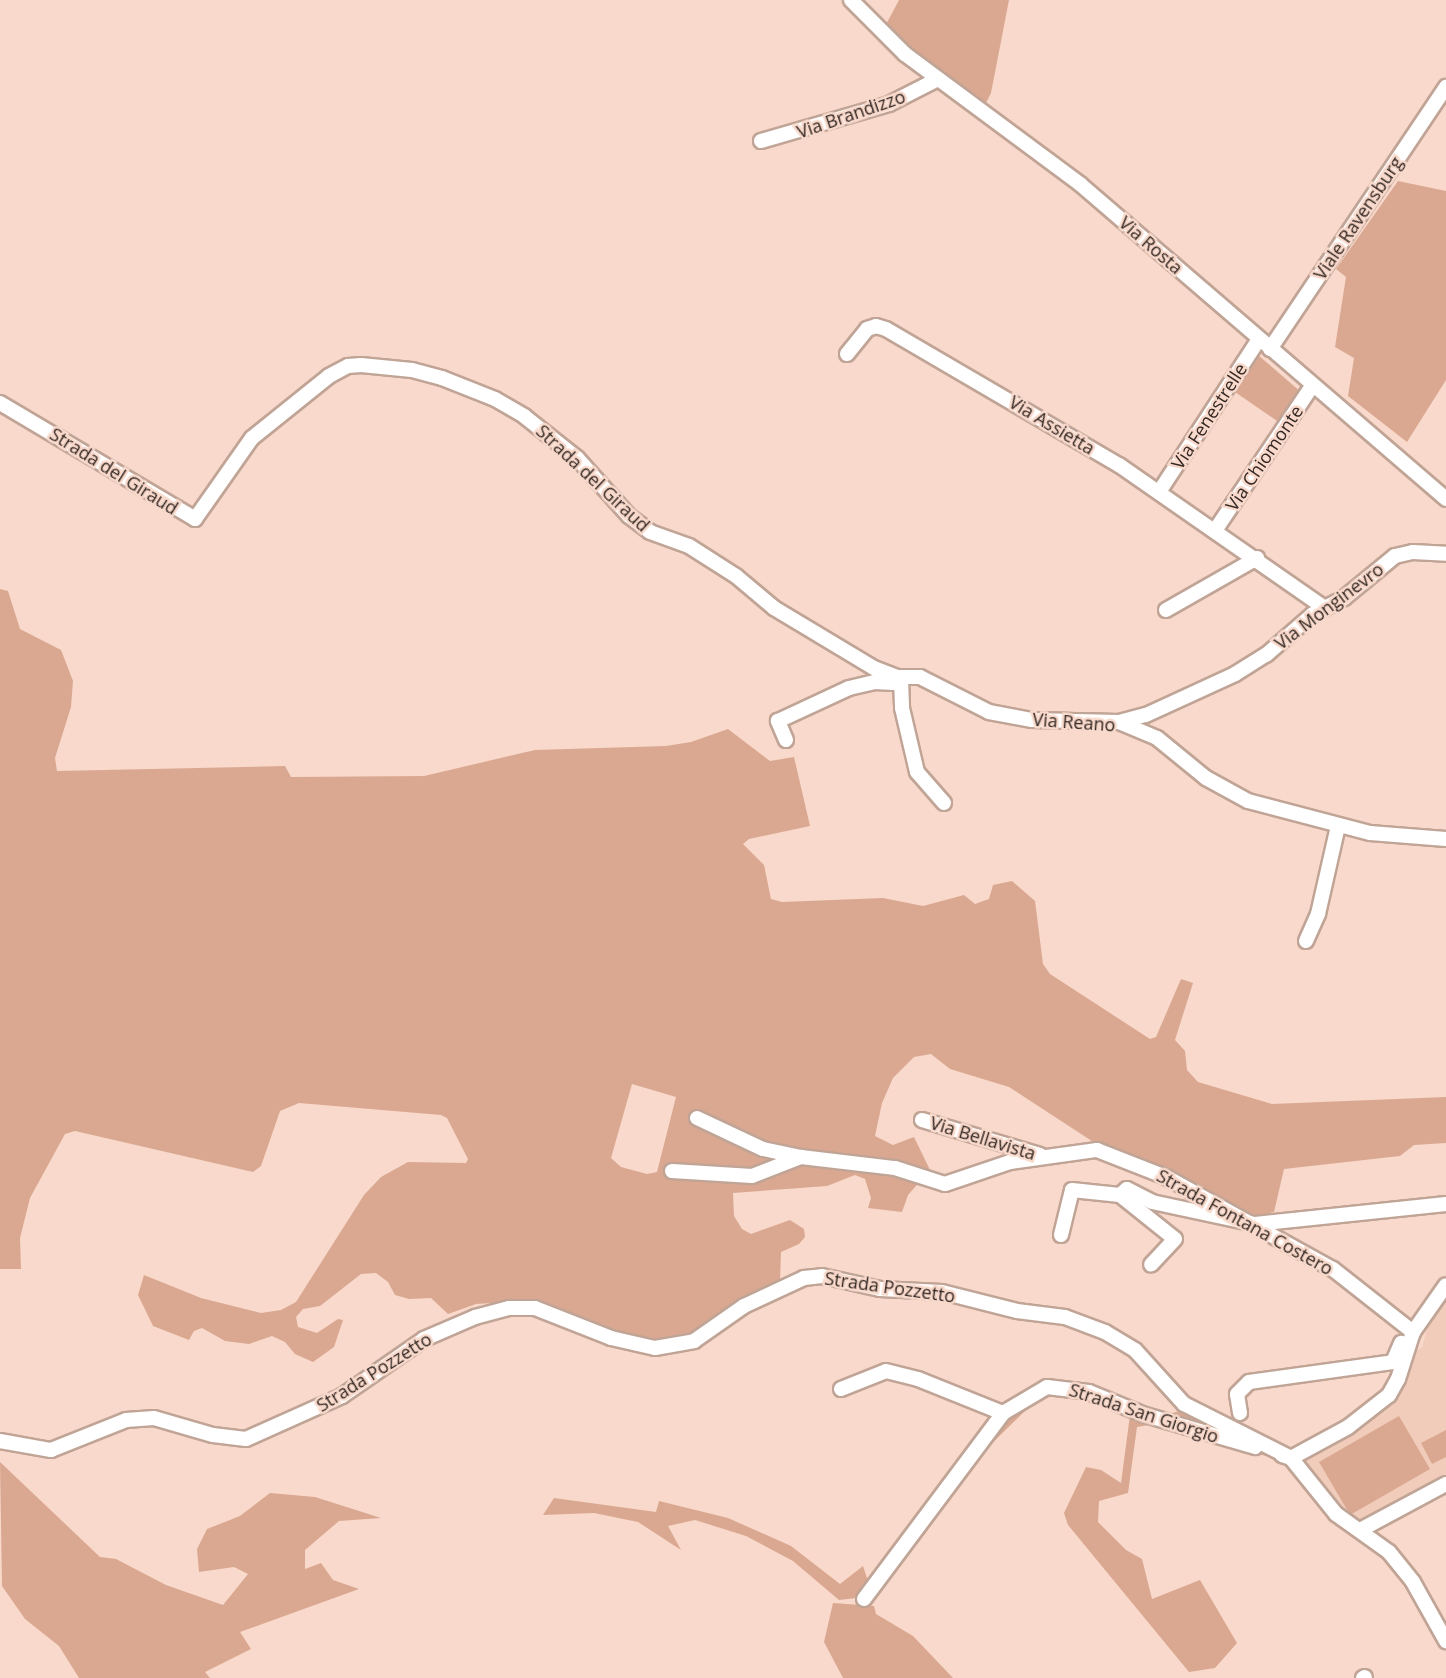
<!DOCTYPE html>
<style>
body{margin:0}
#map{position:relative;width:1446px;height:1678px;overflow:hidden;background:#f8d9cb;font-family:"Open Sans",sans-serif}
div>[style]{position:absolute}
.built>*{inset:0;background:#f1ccba}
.green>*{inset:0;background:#daa891}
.roads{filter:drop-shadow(2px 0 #c0a496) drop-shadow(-2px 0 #c0a496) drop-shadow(0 2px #c0a496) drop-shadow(0 -2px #c0a496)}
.minor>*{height:14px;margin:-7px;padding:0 7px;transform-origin:7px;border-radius:7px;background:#fff}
span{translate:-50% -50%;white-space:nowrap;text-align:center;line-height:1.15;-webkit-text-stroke:5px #f8d9cb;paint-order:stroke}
.street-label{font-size:18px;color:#322722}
</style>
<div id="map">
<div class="built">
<i style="clip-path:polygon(1446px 1291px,1446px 1480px,1360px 1520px,1337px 1505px,1299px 1457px,1391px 1401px,1413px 1353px,1422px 1347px,1427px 1329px,1422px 1320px)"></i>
</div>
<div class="green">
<i style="clip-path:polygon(899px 0,1009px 0,991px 93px,982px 111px,882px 32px)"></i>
<i style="clip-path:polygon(1398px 181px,1446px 191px,1446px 380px,1407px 442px,1348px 396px,1354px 358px,1335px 347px,1346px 277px,1336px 269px)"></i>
<i style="clip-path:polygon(1258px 355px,1302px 393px,1280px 423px,1235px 392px)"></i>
<i style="clip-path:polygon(evenodd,0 589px,8px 591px,20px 629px,61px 650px,73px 681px,71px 707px,55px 758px,57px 771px,285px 766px,291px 777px,424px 776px,535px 750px,666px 746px,691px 742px,728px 729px,770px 761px,794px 757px,810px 826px,749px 839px,743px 844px,764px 865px,771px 899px,782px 902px,883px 898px,923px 906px,964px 895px,975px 904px,989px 899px,993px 885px,1012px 881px,1035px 901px,1043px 964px,1050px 974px,1150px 1039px,1156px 1037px,1181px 979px,1193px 983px,1175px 1040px,1185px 1051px,1187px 1070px,1198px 1082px,1272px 1104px,1446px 1097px,1446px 1143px,1414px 1145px,1400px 1156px,1284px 1169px,1274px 1212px,1256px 1216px,1101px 1147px,1009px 1087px,950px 1069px,931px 1054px,914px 1057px,893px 1078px,882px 1103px,875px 1136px,893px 1145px,914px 1137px,930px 1170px,908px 1195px,902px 1212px,868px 1208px,871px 1198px,865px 1179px,855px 1175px,827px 1186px,733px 1193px,734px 1216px,742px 1229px,751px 1234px,790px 1220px,804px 1229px,805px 1237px,799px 1244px,781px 1252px,780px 1281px,742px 1302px,693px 1337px,655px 1344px,512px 1302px,476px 1304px,448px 1314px,431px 1298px,409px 1299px,395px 1295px,388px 1282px,376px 1273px,361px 1274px,320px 1306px,303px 1309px,296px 1317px,298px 1327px,317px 1333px,338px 1319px,343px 1320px,334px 1347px,313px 1362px,295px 1354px,285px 1342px,272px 1336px,249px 1344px,225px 1341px,202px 1328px,194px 1331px,189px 1340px,153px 1326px,138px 1295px,144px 1275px,201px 1298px,261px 1313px,281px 1310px,296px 1302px,364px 1195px,381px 1177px,408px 1162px,466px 1163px,468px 1159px,447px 1118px,441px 1115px,299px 1103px,280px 1111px,261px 1166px,253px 1172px,75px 1131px,65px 1134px,30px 1198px,20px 1238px,21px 1269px,0 1269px,0 589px,632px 1084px,676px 1097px,657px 1172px,647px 1174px,621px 1167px,611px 1158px,632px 1084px)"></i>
<i style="clip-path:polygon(1045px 1391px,1073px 1391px,1146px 1419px,1185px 1410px,1242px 1439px,1266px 1456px,1154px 1424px,1137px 1427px,1128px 1493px,1099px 1501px,1098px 1522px,1126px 1550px,1142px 1559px,1152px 1599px,1200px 1580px,1237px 1643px,1215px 1668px,1189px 1672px,1068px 1525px,1064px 1513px,1086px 1467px,1101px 1470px,1121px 1483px,1130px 1415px,1056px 1393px,1027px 1409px,983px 1452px,979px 1449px,1016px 1408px)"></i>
<i style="clip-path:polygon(1399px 1416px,1430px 1469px,1350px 1515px,1319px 1462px)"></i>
<i style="clip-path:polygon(1446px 1430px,1446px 1457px,1432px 1464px,1421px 1443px)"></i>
<i style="clip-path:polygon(0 1462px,100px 1557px,116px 1559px,166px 1585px,223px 1605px,248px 1574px,234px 1567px,199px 1572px,197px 1549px,207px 1529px,240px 1516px,270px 1493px,315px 1497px,381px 1518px,339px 1521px,305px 1550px,305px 1569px,321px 1563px,333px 1580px,359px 1589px,240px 1632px,251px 1649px,205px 1672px,210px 1678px,79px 1678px,59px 1646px,25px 1619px,2px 1586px)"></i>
<i style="clip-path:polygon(554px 1498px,656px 1512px,659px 1501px,728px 1518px,791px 1546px,840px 1584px,863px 1566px,869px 1584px,856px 1598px,839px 1600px,793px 1561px,746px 1536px,695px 1520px,668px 1526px,681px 1550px,638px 1522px,594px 1513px,543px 1515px)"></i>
<i style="clip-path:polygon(833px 1603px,874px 1606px,876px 1614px,913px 1636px,953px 1678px,843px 1678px,824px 1642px)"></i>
</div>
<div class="roads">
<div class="minor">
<i style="left:851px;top:0;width:76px;rotate:45deg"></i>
<i style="left:905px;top:54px;width:218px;rotate:36.6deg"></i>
<i style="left:1080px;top:184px;width:483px;rotate:40.7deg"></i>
<i style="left:761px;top:141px;width:133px;rotate:-16.1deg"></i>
<i style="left:889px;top:104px;width:55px;rotate:-27deg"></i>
<i style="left:1270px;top:349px;width:316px;rotate:-56.1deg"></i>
<i style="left:847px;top:354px;width:32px;rotate:-51deg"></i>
<i style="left:867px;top:329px;width:9px;rotate:-18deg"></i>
<i style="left:876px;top:326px;width:10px;rotate:17deg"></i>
<i style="left:886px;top:329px;width:270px;rotate:30.3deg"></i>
<i style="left:1119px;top:465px;width:251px;rotate:34.8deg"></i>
<i style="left:0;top:403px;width:227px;rotate:30.7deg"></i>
<i style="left:195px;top:519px;width:99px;rotate:-54.9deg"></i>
<i style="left:252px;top:438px;width:99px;rotate:-38.8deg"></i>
<i style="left:329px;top:376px;width:21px;rotate:-28deg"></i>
<i style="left:348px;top:366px;width:13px;rotate:-4deg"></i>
<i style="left:361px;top:365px;width:51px;rotate:5.6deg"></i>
<i style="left:412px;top:370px;width:31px;rotate:15deg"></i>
<i style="left:442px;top:378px;width:57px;rotate:21.6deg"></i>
<i style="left:495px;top:399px;width:34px;rotate:30deg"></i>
<i style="left:524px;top:416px;width:68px;rotate:38.4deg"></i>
<i style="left:577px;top:458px;width:78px;rotate:48.1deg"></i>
<i style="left:629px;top:516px;width:26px;rotate:37deg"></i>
<i style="left:650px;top:532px;width:41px;rotate:19.7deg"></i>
<i style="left:689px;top:546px;width:56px;rotate:32.6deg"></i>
<i style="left:736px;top:576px;width:50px;rotate:40.1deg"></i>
<i style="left:774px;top:608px;width:117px;rotate:31deg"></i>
<i style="left:874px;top:668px;width:25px;rotate:21deg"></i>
<i style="left:897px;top:677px;width:23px"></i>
<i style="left:920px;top:677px;width:77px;rotate:26.9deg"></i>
<i style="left:989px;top:712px;width:44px;rotate:10.5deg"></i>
<i style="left:1032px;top:720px;width:87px;rotate:1.3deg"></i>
<i style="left:1119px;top:722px;width:41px;rotate:22.8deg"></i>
<i style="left:1157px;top:738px;width:63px;rotate:39.2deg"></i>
<i style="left:1206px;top:778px;width:48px;rotate:28.7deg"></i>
<i style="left:1248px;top:801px;width:126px;rotate:14.7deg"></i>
<i style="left:1370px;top:833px;width:76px;rotate:4.5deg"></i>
<i style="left:1159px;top:492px;width:183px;rotate:-56.8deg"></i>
<i style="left:1216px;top:529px;width:172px;rotate:-56.1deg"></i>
<i style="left:1166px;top:610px;width:105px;rotate:-29.7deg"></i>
<i style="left:901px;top:678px;width:30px;rotate:88deg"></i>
<i style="left:902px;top:708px;width:66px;rotate:76.8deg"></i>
<i style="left:917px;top:772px;width:41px;rotate:48.9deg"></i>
<i style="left:1119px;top:722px;width:28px;rotate:-15deg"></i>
<i style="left:1146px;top:715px;width:98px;rotate:-24.7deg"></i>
<i style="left:1235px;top:674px;width:36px;rotate:-32deg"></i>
<i style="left:1266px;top:655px;width:62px;rotate:-41.1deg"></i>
<i style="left:1313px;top:614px;width:35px;rotate:-27deg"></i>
<i style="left:1344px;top:598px;width:66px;rotate:-39.5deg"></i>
<i style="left:1395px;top:556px;width:18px;rotate:-13deg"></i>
<i style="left:1413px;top:552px;width:33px;rotate:3deg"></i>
<i style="left:786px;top:740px;width:21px;rotate:-113deg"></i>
<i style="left:778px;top:721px;width:78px;rotate:-24.9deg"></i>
<i style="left:849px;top:688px;width:27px;rotate:-13deg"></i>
<i style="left:875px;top:682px;width:18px;rotate:3deg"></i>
<i style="left:893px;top:683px;width:7px;rotate:-56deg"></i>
<i style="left:1306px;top:941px;width:30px;rotate:-66deg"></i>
<i style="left:1318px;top:914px;width:90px;rotate:-77.2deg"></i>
<i style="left:697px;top:1118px;width:73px;rotate:25.2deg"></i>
<i style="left:763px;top:1149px;width:39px;rotate:12deg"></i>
<i style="left:922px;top:1120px;width:123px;rotate:16.5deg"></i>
<i style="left:672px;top:1171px;width:80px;rotate:3.6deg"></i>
<i style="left:752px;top:1176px;width:53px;rotate:-21.2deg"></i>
<i style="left:801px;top:1157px;width:95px;rotate:6.7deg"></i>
<i style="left:895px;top:1168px;width:52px;rotate:17.7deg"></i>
<i style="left:945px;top:1184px;width:69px;rotate:-18.7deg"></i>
<i style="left:1010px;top:1162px;width:88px;rotate:-7.9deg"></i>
<i style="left:1097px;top:1150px;width:74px;rotate:21.4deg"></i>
<i style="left:1166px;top:1177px;width:191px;rotate:28.9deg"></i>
<i style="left:1333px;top:1269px;width:102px;rotate:38.2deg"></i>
<i style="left:1120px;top:1195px;width:70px;rotate:38.7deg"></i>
<i style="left:1175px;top:1239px;width:35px;rotate:133deg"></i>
<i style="left:1061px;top:1235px;width:46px;rotate:-76.3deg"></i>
<i style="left:1072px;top:1190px;width:48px;rotate:5.9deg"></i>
<i style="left:1120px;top:1195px;width:9px;rotate:-41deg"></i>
<i style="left:1127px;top:1189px;width:28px;rotate:27deg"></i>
<i style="left:1152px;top:1202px;width:105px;rotate:12.1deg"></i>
<i style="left:1255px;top:1224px;width:192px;rotate:-6deg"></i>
<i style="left:841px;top:1389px;width:48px;rotate:-21.8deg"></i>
<i style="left:886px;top:1371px;width:33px;rotate:14deg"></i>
<i style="left:918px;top:1379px;width:92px;rotate:21.8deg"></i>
<i style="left:1240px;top:1413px;width:19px;rotate:-99deg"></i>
<i style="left:1237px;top:1394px;width:17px;rotate:-45deg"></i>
<i style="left:1249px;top:1382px;width:145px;rotate:-7.9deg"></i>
<i style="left:1393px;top:1362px;width:21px;rotate:-67deg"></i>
<i style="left:0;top:1441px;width:52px;rotate:10deg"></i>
<i style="left:51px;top:1450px;width:81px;rotate:-21.8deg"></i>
<i style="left:126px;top:1420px;width:28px;rotate:-4deg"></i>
<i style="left:154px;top:1418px;width:61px;rotate:16.1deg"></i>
<i style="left:213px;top:1435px;width:33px;rotate:7deg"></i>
<i style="left:246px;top:1439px;width:105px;rotate:-24.1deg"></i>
<i style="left:342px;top:1396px;width:100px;rotate:-34.8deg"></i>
<i style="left:424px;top:1339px;width:56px;rotate:-23.3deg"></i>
<i style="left:475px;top:1317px;width:35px;rotate:-15deg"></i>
<i style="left:509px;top:1308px;width:26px"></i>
<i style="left:535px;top:1308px;width:82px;rotate:21.5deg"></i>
<i style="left:611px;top:1338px;width:45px;rotate:12.8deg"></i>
<i style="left:655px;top:1348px;width:40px;rotate:-10deg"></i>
<i style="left:694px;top:1341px;width:61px;rotate:-35deg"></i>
<i style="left:744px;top:1306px;width:66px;rotate:-25deg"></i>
<i style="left:804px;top:1278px;width:18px;rotate:-6deg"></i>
<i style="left:822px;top:1276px;width:59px;rotate:12.6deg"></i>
<i style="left:880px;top:1289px;width:62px;rotate:2.8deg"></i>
<i style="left:942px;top:1292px;width:77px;rotate:14.2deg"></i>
<i style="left:1017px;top:1311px;width:48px;rotate:7.1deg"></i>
<i style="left:1065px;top:1317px;width:43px;rotate:20.6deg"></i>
<i style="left:1105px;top:1332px;width:35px;rotate:31deg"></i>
<i style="left:1135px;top:1350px;width:73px;rotate:47.8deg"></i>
<i style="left:1184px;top:1404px;width:120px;rotate:26.8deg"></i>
<i style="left:1291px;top:1458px;width:65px;rotate:-28.5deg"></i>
<i style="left:1348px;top:1427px;width:52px;rotate:-38deg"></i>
<i style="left:1389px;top:1395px;width:18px;rotate:-61deg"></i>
<i style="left:1398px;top:1379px;width:49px;rotate:-72.3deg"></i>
<i style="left:1413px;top:1332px;width:57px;rotate:-54.9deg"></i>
<i style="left:1282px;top:1455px;width:9px;rotate:18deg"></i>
<i style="left:1291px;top:1458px;width:72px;rotate:51.2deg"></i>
<i style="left:1336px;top:1514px;width:65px;rotate:35.6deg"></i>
<i style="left:1389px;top:1552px;width:38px;rotate:51deg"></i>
<i style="left:1413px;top:1582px;width:68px;rotate:60.8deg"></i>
<i style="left:1362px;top:1529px;width:95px;rotate:-28.2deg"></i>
<i style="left:864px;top:1599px;width:232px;rotate:-53.2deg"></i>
<i style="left:1003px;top:1413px;width:51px;rotate:-30.6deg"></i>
<i style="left:1047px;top:1387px;width:42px;rotate:6.8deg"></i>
<i style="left:1089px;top:1392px;width:57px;rotate:22.5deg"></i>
<i style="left:1142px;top:1414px;width:118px;rotate:16.3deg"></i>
<i style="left:1363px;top:1678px;width:2px;rotate:-27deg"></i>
</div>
</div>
<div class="street-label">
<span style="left:851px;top:114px;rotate:-19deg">Via Brandizzo</span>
<span style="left:1358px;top:218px;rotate:-56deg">Viale Ravensburg</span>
<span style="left:1151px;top:245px;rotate:41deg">Via Rosta</span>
<span style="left:1209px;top:416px;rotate:-57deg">Via Fenestrelle</span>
<span style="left:1052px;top:425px;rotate:31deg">Via Assietta</span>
<span style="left:1264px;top:458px;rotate:-56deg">Via Chiomonte</span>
<span style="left:114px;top:471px;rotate:32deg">Strada del Giraud</span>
<span style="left:593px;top:478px;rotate:43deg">Strada del Giraud</span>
<span style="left:1329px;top:606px;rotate:-37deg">Via Monginevro</span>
<span style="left:1074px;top:722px;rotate:4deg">Via Reano</span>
<span style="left:983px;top:1138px;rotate:17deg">Via Bellavista</span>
<span style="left:1245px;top:1222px;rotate:29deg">Strada Fontana Costero</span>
<span style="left:890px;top:1287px;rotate:8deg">Strada Pozzetto</span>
<span style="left:374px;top:1372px;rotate:-32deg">Strada Pozzetto</span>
<span style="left:1144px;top:1413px;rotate:18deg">Strada San Giorgio</span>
</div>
</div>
